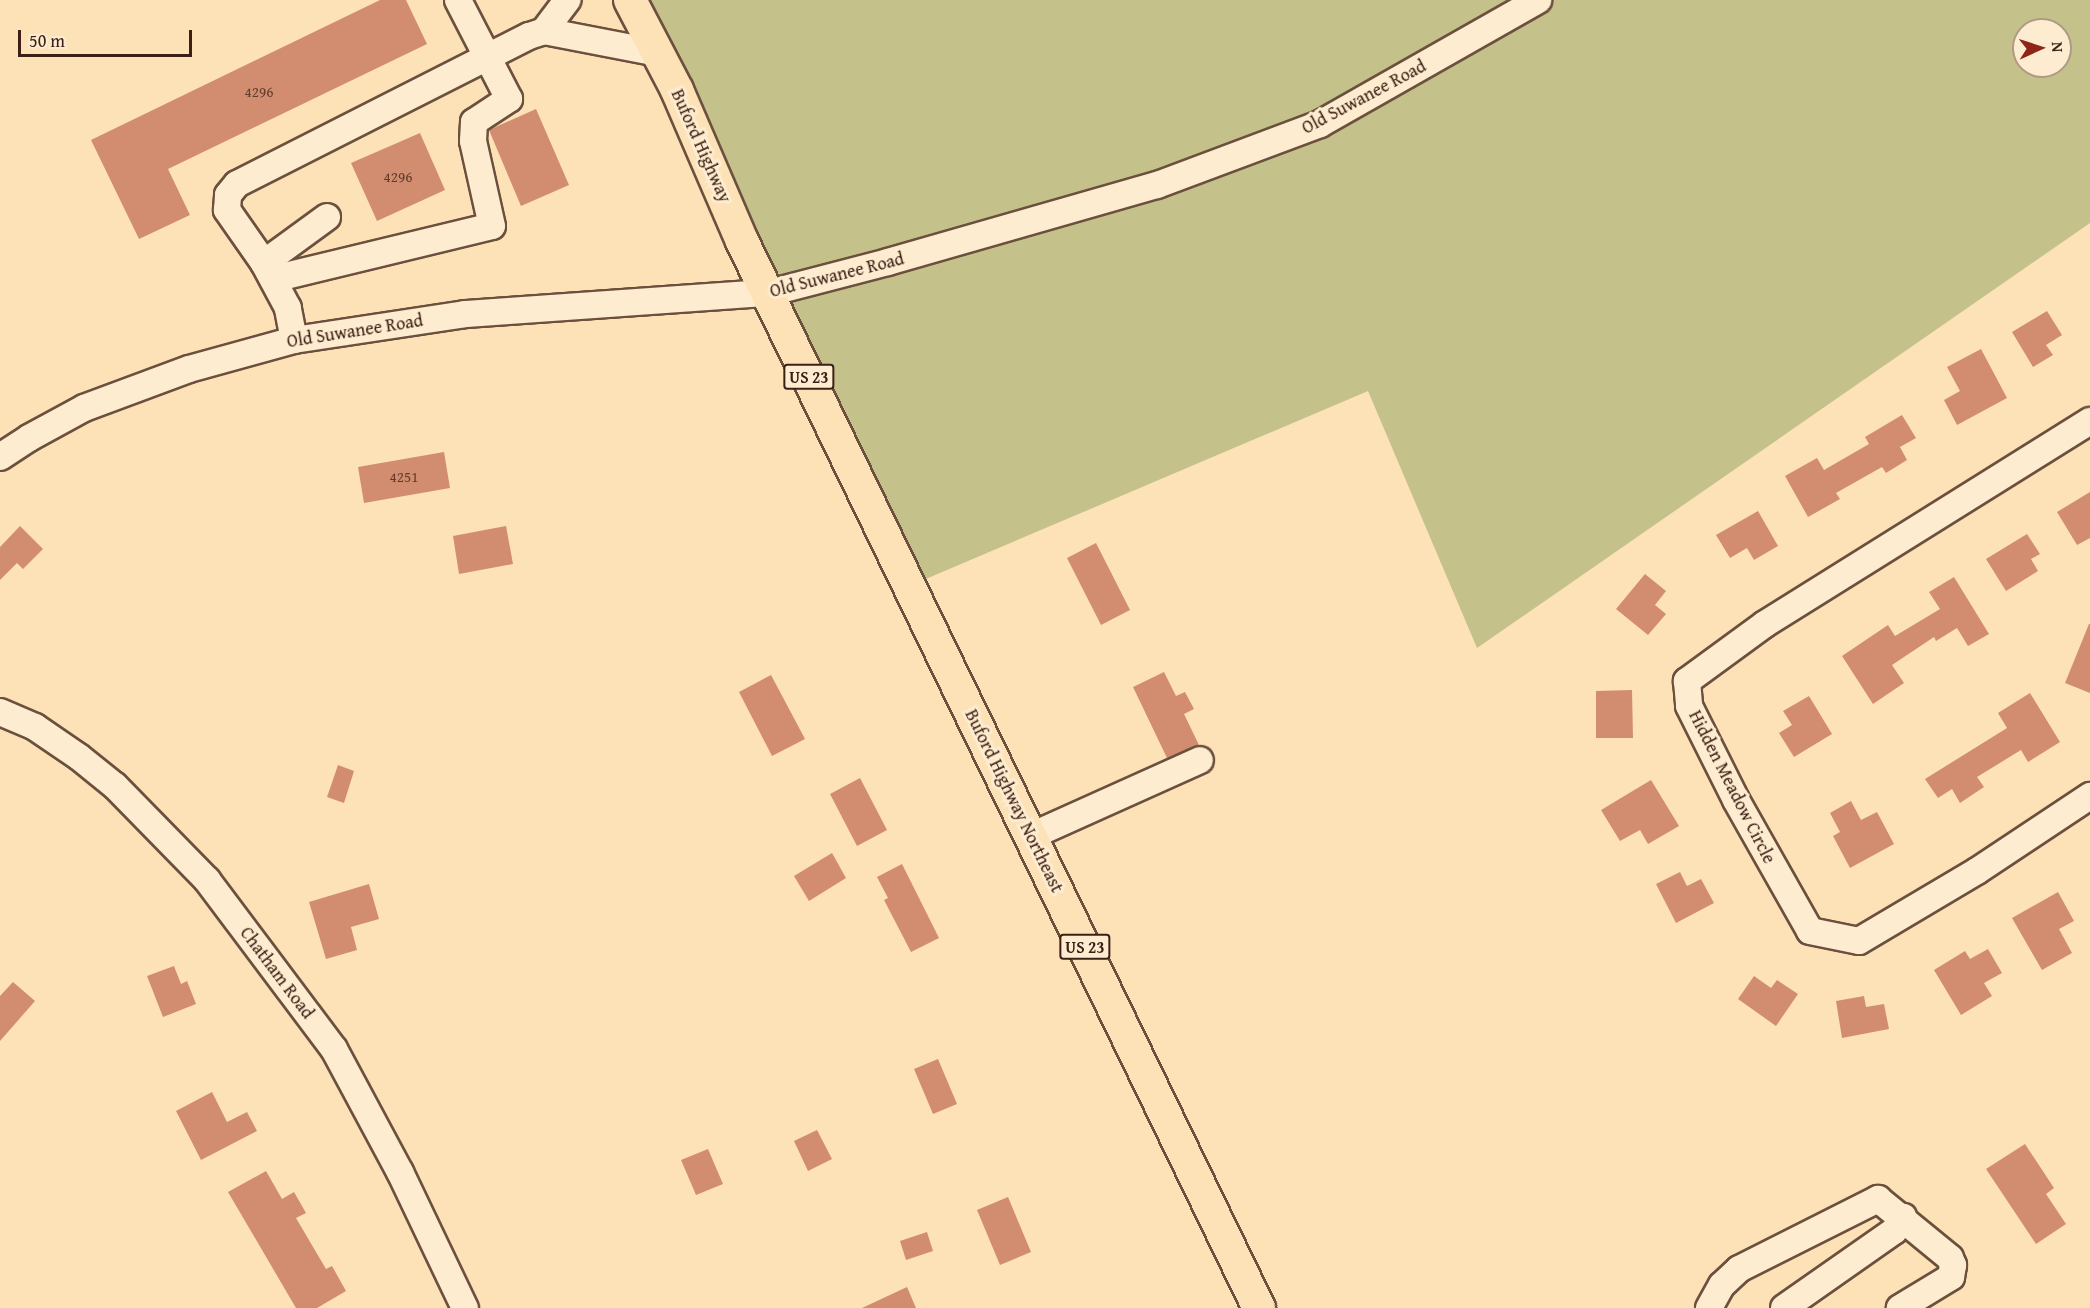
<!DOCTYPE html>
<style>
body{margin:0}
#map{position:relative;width:2090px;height:1308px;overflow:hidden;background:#fde1b7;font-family:"Gentium Book Plus",serif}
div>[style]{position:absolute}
.green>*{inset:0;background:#c4c18b}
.building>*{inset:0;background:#d28d70}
.roads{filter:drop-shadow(2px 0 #6c503e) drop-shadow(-2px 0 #6c503e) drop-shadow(0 2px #6c503e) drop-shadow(0 -2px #6c503e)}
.minor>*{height:26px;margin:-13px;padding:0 13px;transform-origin:13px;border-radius:13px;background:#feecd0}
.major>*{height:32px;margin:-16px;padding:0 16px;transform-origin:16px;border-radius:16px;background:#fde1b7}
span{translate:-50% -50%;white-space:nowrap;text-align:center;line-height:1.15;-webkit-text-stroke:6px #feecd0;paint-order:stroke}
.number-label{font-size:15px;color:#623b2c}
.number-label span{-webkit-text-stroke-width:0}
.shield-label span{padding:2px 4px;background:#feecd0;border:2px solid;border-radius:4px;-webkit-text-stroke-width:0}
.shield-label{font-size:16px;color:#3c2016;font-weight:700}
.street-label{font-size:18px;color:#3c2016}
.north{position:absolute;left:2012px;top:18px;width:60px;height:60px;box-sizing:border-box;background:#feecd0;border:2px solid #b09a86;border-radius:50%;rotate:87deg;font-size:16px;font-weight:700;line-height:24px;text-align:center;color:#3c2016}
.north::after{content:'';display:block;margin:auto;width:21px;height:27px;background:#8f2418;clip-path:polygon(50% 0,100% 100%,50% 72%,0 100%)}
.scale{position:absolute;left:18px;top:30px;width:174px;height:27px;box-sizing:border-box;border:3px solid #3c2016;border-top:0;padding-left:8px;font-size:18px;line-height:21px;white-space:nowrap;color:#3c2016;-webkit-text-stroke:4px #feecd0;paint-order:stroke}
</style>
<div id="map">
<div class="green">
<i style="clip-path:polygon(evenodd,640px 0,2090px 0,2090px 223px,1477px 648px,1368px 391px,921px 581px,640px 0,2024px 30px,2060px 30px,2060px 66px,2024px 66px,2024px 30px)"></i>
</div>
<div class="building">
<i style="clip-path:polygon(380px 0,406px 0,427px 44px,168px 169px,190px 215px,139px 239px,91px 140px)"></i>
<i style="clip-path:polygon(536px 109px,569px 185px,521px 206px,489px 130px)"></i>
<i style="clip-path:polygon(420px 133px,445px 190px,377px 221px,351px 163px)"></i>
<i style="clip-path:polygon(2047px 311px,2062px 335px,2046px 345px,2053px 355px,2033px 367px,2012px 332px)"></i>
<i style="clip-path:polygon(1981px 349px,2007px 398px,1957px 425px,1944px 400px,1960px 391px,1947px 367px)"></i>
<i style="clip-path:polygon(1902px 415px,1916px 438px,1900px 447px,1907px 460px,1886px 473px,1882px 467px,1836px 493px,1840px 499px,1808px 517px,1785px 476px,1817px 458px,1824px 470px,1869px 444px,1865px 437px)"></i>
<i style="clip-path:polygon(444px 452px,450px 488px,364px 503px,358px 467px)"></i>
<i style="clip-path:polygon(2090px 492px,2090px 538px,2077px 545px,2057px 512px)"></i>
<i style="clip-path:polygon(1758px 511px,1778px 546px,1754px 560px,1747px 548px,1730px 558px,1716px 535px)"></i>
<i style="clip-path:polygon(20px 526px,43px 549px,23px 569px,17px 563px,0 580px,0 547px)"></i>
<i style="clip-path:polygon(506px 526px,513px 564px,459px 574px,453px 536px)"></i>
<i style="clip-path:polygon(2027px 534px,2040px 554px,2031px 559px,2038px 571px,2006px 591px,1986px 559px)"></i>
<i style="clip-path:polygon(1096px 543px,1130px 610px,1101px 625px,1067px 558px)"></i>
<i style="clip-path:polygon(1645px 574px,1666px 591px,1655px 605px,1666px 614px,1648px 635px,1616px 609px)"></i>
<i style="clip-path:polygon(1954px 577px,1989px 634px,1968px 646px,1957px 628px,1936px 641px,1934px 637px,1892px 665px,1904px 683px,1873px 704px,1842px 656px,1888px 625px,1895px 636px,1940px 609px,1929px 592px)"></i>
<i style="clip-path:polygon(2089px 624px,2090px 624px,2090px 693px,2065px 683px)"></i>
<i style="clip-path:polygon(1164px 672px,1176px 696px,1185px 692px,1194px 709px,1184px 714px,1199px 745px,1167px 758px,1133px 687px)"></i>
<i style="clip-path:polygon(771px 675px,805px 739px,772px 756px,739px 692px)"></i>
<i style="clip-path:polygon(1632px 690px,1633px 738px,1596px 738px,1596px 691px)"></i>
<i style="clip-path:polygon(2030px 693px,2060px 742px,2028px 762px,2021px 750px,1977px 777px,1984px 787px,1960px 803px,1952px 789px,1938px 798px,1925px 779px,2007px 728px,1998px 713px)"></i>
<i style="clip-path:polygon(1809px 696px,1832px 734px,1794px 757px,1779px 733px,1792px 725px,1783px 711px)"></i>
<i style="clip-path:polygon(338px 765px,354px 771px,344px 803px,327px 797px)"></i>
<i style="clip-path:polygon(860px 778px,887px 830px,857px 846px,830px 794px)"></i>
<i style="clip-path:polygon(1651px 780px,1679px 826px,1648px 844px,1640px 830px,1620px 841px,1601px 810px)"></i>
<i style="clip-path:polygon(1851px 801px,1861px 820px,1877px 812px,1894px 844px,1850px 868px,1833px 836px,1840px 832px,1830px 813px)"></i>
<i style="clip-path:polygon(832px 853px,846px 878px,809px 901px,794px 876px)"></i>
<i style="clip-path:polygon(902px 864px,939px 938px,911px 952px,884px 900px,888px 898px,877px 877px)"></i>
<i style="clip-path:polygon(1680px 872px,1687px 886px,1701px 879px,1714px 903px,1676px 923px,1656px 884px)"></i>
<i style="clip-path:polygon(369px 884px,379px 919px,351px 927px,357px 950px,326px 959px,309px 902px)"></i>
<i style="clip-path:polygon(2058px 892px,2074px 921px,2059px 929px,2072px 953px,2042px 970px,2012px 918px)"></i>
<i style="clip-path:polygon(1988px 949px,2002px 973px,1984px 983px,1992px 996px,1961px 1015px,1934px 970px,1965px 951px,1970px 959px)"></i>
<i style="clip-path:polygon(174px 966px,181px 984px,187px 981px,196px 1004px,163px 1017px,147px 976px)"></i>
<i style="clip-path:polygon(1754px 976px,1771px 988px,1777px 980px,1798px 994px,1776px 1026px,1738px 999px)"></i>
<i style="clip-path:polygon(13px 982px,35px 1001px,0 1041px,0 996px)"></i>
<i style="clip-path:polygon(1864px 996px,1866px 1007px,1884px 1004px,1889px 1029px,1842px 1038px,1836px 1001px)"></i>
<i style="clip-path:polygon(938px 1059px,957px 1104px,933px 1114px,914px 1069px)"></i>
<i style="clip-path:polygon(212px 1092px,227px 1122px,247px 1112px,257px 1131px,201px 1160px,176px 1111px)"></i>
<i style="clip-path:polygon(817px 1130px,832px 1159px,808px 1171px,794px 1141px)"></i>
<i style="clip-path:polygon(2025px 1144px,2054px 1188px,2046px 1194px,2066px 1224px,2036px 1244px,1986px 1169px)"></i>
<i style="clip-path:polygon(708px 1149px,723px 1184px,696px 1195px,681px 1160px)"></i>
<i style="clip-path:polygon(266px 1171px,282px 1199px,294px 1192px,306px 1213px,296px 1218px,326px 1269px,332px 1266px,346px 1291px,317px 1308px,296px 1308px,228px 1192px)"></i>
<i style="clip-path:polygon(1008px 1197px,1031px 1252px,1000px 1265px,977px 1210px)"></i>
<i style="clip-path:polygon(927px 1232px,933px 1251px,906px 1260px,900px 1241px)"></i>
<i style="clip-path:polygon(907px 1287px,916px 1308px,862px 1308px)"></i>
</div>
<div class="roads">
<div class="minor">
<i style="left:544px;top:31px;width:39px;rotate:-53deg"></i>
<i style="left:264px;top:263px;width:78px;rotate:-36.1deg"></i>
<i style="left:273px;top:279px;width:225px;rotate:-13.6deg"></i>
<i style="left:492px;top:226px;width:87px;rotate:-102.6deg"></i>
<i style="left:473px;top:141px;width:19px;rotate:-87deg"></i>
<i style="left:474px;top:122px;width:42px;rotate:-33.3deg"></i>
<i style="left:509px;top:99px;width:111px;rotate:-117.3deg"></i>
<i style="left:294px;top:340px;width:33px;rotate:-101deg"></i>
<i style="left:288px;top:308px;width:51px;rotate:-118.1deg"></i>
<i style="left:264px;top:263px;width:65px;rotate:-124.9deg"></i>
<i style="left:227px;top:210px;width:15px;rotate:-86deg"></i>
<i style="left:228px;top:195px;width:14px;rotate:-51deg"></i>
<i style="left:237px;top:184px;width:327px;rotate:-26.9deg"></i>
<i style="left:529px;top:36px;width:16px;rotate:-18deg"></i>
<i style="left:544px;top:31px;width:116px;rotate:10.9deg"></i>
<i style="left:2090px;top:421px;width:383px;rotate:148deg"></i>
<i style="left:1765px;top:624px;width:97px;rotate:143.8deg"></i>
<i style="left:1687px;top:681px;width:25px;rotate:85deg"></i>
<i style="left:1689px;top:706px;width:105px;rotate:63.4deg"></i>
<i style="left:1736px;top:800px;width:150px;rotate:60.5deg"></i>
<i style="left:1810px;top:931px;width:50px;rotate:11.5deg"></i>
<i style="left:1859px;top:941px;width:137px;rotate:-30.7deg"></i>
<i style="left:1977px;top:871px;width:136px;rotate:-33.6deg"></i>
<i style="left:0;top:457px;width:35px;rotate:-33deg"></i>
<i style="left:29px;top:438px;width:63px;rotate:-28.6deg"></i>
<i style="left:84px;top:408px;width:112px;rotate:-20.4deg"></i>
<i style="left:189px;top:369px;width:109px;rotate:-15.4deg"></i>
<i style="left:294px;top:340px;width:173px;rotate:-8.6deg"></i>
<i style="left:465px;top:314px;width:305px;rotate:-4deg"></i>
<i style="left:769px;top:293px;width:123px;rotate:-14.6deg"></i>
<i style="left:888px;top:262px;width:280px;rotate:-16deg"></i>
<i style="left:1157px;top:185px;width:174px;rotate:-20.5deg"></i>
<i style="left:1320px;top:124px;width:251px;rotate:-29.6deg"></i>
<i style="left:0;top:712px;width:38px;rotate:23deg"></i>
<i style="left:35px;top:727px;width:53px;rotate:34.3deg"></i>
<i style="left:79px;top:757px;width:46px;rotate:38.9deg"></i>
<i style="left:115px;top:786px;width:132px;rotate:45.6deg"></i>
<i style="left:207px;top:880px;width:211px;rotate:53.1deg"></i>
<i style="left:334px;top:1049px;width:140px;rotate:61.8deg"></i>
<i style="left:400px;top:1172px;width:151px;rotate:64.5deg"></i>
<i style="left:1031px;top:836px;width:185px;rotate:-24.2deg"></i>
<i style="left:1709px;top:1308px;width:26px;rotate:-61deg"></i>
<i style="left:1722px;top:1285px;width:23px;rotate:-43deg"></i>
<i style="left:1739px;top:1269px;width:156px;rotate:-26.7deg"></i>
<i style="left:1878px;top:1199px;width:93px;rotate:39.3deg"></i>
<i style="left:1950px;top:1258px;width:8px;rotate:67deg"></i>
<i style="left:1953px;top:1265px;width:12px;rotate:99deg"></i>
<i style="left:1951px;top:1277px;width:60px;rotate:148.7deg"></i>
<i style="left:1784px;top:1308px;width:134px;rotate:-35deg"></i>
<i style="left:1894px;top:1231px;width:17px;rotate:-57deg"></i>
</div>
<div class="major">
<i style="left:630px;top:0;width:102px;rotate:62.4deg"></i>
<i style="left:677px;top:90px;width:164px;rotate:66.7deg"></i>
<i style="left:742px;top:241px;width:1186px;rotate:64.15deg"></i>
</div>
</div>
<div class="number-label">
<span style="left:259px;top:92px">4296</span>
<span style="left:398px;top:177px">4296</span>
<span style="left:404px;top:477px">4251</span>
</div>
<div class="shield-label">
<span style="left:809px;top:377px">US 23</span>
<span style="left:1085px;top:947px">US 23</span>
</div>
<div class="street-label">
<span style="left:1364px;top:97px;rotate:-28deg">Old Suwanee Road</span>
<span style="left:701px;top:146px;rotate:66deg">Buford Highway</span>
<span style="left:837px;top:275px;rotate:-14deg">Old Suwanee Road</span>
<span style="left:355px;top:331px;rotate:-9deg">Old Suwanee Road</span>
<span style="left:1732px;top:787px;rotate:63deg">Hidden Meadow Circle</span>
<span style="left:1014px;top:801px;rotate:64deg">Buford Highway Northeast</span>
<span style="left:277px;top:973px;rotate:53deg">Chatham Road</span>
</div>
<div class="north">N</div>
<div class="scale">50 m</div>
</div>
